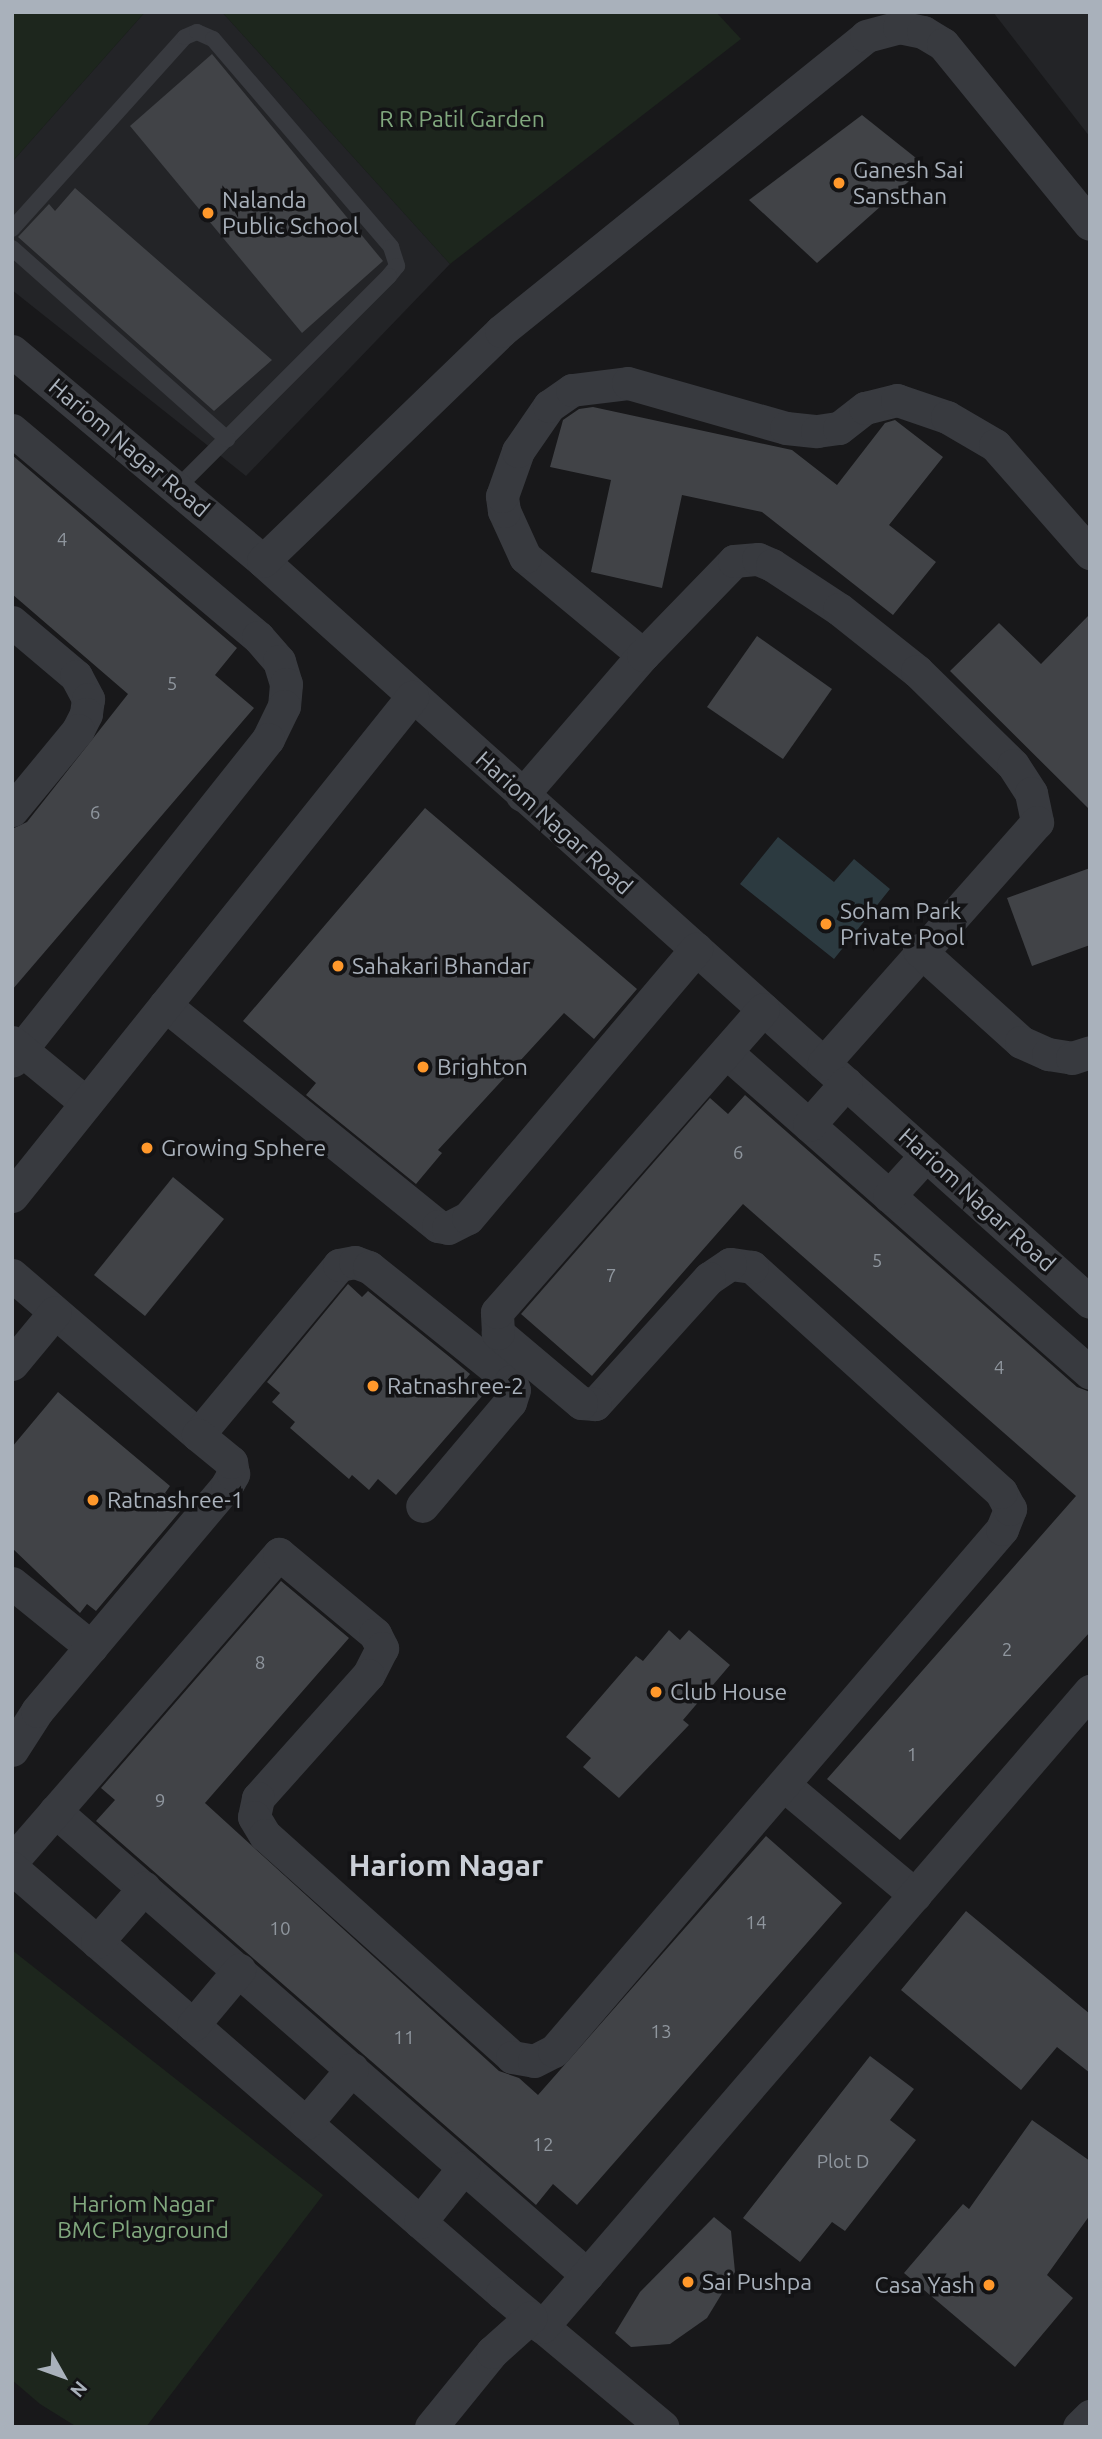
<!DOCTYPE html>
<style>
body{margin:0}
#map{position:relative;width:1102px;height:2439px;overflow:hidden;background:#18181a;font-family:Ubuntu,sans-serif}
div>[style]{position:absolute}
.built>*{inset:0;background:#232427}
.green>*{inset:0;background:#1d261d}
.water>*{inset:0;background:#2c3a40}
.building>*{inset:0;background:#414347}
.service>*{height:16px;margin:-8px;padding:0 8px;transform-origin:8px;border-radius:8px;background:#383a3f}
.minor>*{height:33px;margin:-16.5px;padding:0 16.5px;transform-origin:16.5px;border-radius:16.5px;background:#383a3f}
.dots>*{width:19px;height:19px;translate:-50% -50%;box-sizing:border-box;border:4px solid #131315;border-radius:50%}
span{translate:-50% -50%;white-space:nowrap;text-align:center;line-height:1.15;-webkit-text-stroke:7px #131315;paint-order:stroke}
.number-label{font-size:19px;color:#8f969e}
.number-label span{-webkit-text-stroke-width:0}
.park-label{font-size:23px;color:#81a87e}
.poi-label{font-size:23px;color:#a9b1bb}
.left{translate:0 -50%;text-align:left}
.right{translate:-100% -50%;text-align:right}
.street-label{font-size:23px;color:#a9b1bb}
.district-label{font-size:30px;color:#cacfd7;font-weight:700}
.frame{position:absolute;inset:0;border:14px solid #a9b1bb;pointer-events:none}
.north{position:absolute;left:28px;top:2341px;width:70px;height:70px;-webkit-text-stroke:5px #131315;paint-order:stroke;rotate:130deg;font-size:19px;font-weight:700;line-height:28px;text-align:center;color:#a9b1bb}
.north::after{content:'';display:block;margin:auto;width:24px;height:32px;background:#a9b1bb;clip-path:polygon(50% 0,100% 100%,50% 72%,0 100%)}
</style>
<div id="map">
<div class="built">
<i style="clip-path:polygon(145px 12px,222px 12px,450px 264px,246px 476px,12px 290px,12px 162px)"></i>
<i style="clip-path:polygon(993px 12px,1090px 12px,1090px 137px)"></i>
</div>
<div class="green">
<i style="clip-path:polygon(12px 12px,145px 12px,12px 162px)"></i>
<i style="clip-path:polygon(222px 12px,716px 12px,741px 39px,450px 264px)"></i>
<i style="clip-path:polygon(12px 1950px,323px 2195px,146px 2427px,77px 2427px,40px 2404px,12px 2380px)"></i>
</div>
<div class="water">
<i style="clip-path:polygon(778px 837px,834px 882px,854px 859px,890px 889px,834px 959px,740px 884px)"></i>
</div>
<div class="building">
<i style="clip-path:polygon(212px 54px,383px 261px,302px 333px,130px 126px)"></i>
<i style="clip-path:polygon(862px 115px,926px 166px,817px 263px,749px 200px)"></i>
<i style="clip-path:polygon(75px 188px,272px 360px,214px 411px,18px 237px,49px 204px,55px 211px)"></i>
<i style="clip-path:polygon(593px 407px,792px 450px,837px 485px,885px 423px,895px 420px,943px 457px,889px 525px,936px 562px,893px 615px,762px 512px,682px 495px,662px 588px,591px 572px,611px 480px,550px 467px,563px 420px,579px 409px)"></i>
<i style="clip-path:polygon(12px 455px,237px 648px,215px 675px,254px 708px,12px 990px,12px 829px,27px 822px,128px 694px,12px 594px)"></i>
<i style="clip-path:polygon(1090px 614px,1090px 810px,950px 671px,999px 623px,1041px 664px)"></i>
<i style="clip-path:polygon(757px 636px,832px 689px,783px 759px,707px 707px)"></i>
<i style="clip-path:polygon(425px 808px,637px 989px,594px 1039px,564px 1013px,438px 1150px,442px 1153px,416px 1184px,306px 1095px,316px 1083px,243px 1021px)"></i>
<i style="clip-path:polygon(1090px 868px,1090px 945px,1032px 966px,1007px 898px)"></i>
<i style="clip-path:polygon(745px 1095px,1077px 1387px,1090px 1392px,1090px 1632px,900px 1840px,827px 1779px,1076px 1496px,743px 1204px,592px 1376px,521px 1314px,710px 1098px,728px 1114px)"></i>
<i style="clip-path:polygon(173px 1177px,224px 1219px,145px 1316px,94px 1275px)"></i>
<i style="clip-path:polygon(348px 1284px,362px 1297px,368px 1291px,451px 1358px,470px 1374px,466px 1379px,483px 1395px,396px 1495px,378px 1479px,369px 1490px,352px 1475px,349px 1479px,290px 1428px,295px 1422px,272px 1402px,280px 1393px,267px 1382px)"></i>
<i style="clip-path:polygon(58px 1392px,170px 1486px,165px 1493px,183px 1508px,96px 1611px,87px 1604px,80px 1613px,12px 1548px,12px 1447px)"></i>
<i style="clip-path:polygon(281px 1581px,349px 1638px,205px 1803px,499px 2071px,519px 2078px,538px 2095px,766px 1836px,842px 1903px,577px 2205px,553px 2184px,536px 2205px,96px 1821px,115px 1800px,101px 1788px)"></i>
<i style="clip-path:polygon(669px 1630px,680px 1640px,689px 1630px,730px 1665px,683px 1720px,689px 1725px,619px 1798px,583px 1767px,591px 1758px,566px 1737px,636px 1656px,643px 1661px)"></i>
<i style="clip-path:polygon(966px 1911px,1090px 2014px,1090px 2073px,1057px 2047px,1021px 2090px,901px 1990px)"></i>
<i style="clip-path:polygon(870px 2056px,914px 2089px,890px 2120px,916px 2140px,845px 2231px,832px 2222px,800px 2262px,743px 2218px)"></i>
<i style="clip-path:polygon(1032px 2120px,1090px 2161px,1090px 2215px,1047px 2275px,1073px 2298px,1015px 2367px,904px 2273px,963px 2204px,969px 2209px)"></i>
<i style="clip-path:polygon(714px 2217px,731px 2231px,735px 2272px,707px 2318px,670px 2344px,631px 2347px,615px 2333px,640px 2292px)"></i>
</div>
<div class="service">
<i style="left:12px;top:229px;width:258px;rotate:-48deg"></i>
<i style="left:185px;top:37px;width:13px;rotate:-23deg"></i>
<i style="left:197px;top:32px;width:17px;rotate:24deg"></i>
<i style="left:213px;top:39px;width:274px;rotate:49.4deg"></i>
<i style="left:391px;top:247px;width:20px;rotate:72deg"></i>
<i style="left:397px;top:266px;width:13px;rotate:129deg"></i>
<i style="left:389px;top:276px;width:300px;rotate:135deg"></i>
<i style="left:12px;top:248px;width:288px;rotate:41.6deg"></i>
</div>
<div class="minor">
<i style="left:12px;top:351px;width:327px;rotate:39.9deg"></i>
<i style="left:263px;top:561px;width:1110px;rotate:41.86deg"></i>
<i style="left:12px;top:430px;width:322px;rotate:40.1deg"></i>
<i style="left:258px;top:637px;width:32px;rotate:49deg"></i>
<i style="left:279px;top:661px;width:24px;rotate:73deg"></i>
<i style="left:286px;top:684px;width:22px;rotate:95deg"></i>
<i style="left:284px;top:706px;width:37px;rotate:116deg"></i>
<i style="left:268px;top:739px;width:411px;rotate:128.5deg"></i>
<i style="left:263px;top:561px;width:331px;rotate:-44deg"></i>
<i style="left:501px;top:331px;width:469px;rotate:-38.9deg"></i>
<i style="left:866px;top:36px;width:34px;rotate:-15deg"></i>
<i style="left:899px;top:27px;width:25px;rotate:12deg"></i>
<i style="left:923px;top:32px;width:23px;rotate:31deg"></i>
<i style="left:943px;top:44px;width:232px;rotate:50.8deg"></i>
<i style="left:12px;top:622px;width:84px;rotate:40.2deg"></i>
<i style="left:76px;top:676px;width:26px;rotate:62deg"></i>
<i style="left:88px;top:699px;width:15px;rotate:98deg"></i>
<i style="left:86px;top:714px;width:18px;rotate:117deg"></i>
<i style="left:78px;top:730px;width:104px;rotate:129.5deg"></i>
<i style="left:643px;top:655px;width:153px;rotate:-140.3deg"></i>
<i style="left:525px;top:557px;width:51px;rotate:-114.5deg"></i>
<i style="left:504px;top:511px;width:15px;rotate:-98deg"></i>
<i style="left:502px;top:496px;width:48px;rotate:-70.4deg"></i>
<i style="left:518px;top:451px;width:55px;rotate:-55.4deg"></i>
<i style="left:549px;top:406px;width:28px;rotate:-35deg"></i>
<i style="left:572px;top:390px;width:56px;rotate:-7.1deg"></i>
<i style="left:628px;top:383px;width:164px;rotate:15.9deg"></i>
<i style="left:786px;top:428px;width:31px;rotate:6deg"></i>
<i style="left:817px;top:431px;width:22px;rotate:-8deg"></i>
<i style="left:839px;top:428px;width:33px;rotate:-38deg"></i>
<i style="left:865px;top:408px;width:33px;rotate:-14deg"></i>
<i style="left:897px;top:400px;width:53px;rotate:18.8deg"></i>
<i style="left:947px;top:417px;width:56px;rotate:30.3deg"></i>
<i style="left:995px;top:445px;width:144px;rotate:48.7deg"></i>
<i style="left:522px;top:795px;width:185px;rotate:-49.2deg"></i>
<i style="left:643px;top:655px;width:131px;rotate:-45.9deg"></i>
<i style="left:734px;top:561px;width:24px;rotate:-5deg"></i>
<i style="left:758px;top:559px;width:15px;rotate:23deg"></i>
<i style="left:772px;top:565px;width:80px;rotate:33.3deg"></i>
<i style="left:839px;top:609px;width:100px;rotate:38.5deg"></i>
<i style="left:917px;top:671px;width:134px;rotate:44.4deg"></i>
<i style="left:1013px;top:765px;width:33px;rotate:57deg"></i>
<i style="left:1031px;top:793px;width:30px;rotate:78deg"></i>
<i style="left:1037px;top:822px;width:322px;rotate:131.5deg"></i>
<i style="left:919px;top:950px;width:137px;rotate:42deg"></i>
<i style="left:1021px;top:1042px;width:30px;rotate:24deg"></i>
<i style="left:1048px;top:1054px;width:24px;rotate:9deg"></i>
<i style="left:1072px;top:1058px;width:19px;rotate:-18deg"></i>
<i style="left:165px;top:1005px;width:351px;rotate:39deg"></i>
<i style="left:438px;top:1226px;width:10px;rotate:11deg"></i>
<i style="left:448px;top:1228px;width:22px;rotate:-27deg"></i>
<i style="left:468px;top:1218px;width:353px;rotate:-49.7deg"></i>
<i style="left:12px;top:1042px;width:96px;rotate:39.5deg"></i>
<i style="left:726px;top:1052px;width:485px;rotate:41.4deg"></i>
<i style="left:809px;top:1125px;width:56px;rotate:-48.6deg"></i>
<i style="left:12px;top:1196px;width:640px;rotate:-51.28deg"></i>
<i style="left:889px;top:1196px;width:55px;rotate:-47.9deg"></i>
<i style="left:12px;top:1275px;width:245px;rotate:40.7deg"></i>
<i style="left:198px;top:1435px;width:221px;rotate:-50.3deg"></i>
<i style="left:339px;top:1265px;width:16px;rotate:-11deg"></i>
<i style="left:355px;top:1262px;width:15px;rotate:20deg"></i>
<i style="left:369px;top:1267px;width:182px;rotate:38.8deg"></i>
<i style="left:511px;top:1381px;width:9px;rotate:72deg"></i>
<i style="left:514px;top:1390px;width:13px;rotate:108deg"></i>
<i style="left:510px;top:1402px;width:136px;rotate:130.2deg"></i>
<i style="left:12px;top:1364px;width:67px;rotate:-50.4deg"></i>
<i style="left:12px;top:1583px;width:102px;rotate:39deg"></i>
<i style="left:12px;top:1750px;width:46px;rotate:-57.3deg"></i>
<i style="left:37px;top:1711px;width:295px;rotate:-49.9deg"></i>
<i style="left:227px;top:1485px;width:13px;rotate:-61deg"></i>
<i style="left:233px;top:1474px;width:12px;rotate:-99deg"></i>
<i style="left:231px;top:1462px;width:43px;rotate:-140.7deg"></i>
<i style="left:784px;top:1785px;width:171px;rotate:40deg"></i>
<i style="left:55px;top:1811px;width:706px;rotate:41.09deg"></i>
<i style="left:12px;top:1861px;width:407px;rotate:-49deg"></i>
<i style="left:279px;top:1554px;width:125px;rotate:39.8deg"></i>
<i style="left:375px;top:1634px;width:16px;rotate:63deg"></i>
<i style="left:382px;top:1648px;width:30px;rotate:117deg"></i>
<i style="left:368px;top:1675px;width:165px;rotate:131.8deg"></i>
<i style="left:258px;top:1798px;width:19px;rotate:102deg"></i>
<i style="left:254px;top:1817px;width:21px;rotate:59deg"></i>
<i style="left:265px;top:1835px;width:332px;rotate:41.9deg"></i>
<i style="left:512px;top:2057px;width:22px;rotate:10deg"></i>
<i style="left:534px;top:2061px;width:22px;rotate:-27deg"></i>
<i style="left:554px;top:2051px;width:688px;rotate:-49.36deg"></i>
<i style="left:1002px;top:1529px;width:22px;rotate:-68deg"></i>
<i style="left:1010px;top:1509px;width:19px;rotate:-118deg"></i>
<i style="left:1001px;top:1492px;width:336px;rotate:-137.9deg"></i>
<i style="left:752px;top:1267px;width:22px;rotate:-172deg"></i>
<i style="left:730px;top:1264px;width:25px;rotate:146deg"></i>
<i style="left:709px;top:1278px;width:170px;rotate:132.1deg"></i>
<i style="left:595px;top:1404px;width:14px;rotate:-176deg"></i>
<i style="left:581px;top:1403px;width:109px;rotate:-139.9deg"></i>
<i style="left:498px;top:1333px;width:21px;rotate:-93deg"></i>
<i style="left:497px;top:1312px;width:403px;rotate:-48.7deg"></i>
<i style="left:12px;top:1868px;width:649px;rotate:40.94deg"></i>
<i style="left:502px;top:2293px;width:209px;rotate:39.8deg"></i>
<i style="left:97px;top:1942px;width:72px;rotate:-49deg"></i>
<i style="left:193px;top:2025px;width:72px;rotate:-50.1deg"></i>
<i style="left:306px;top:2123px;width:71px;rotate:-49.6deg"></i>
<i style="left:420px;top:2222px;width:70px;rotate:-51.3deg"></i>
<i style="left:542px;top:2327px;width:840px;rotate:-49.25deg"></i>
<i style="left:431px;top:2427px;width:97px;rotate:-50.9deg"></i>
<i style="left:492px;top:2352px;width:52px;rotate:-41.9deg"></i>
<i style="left:1079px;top:2427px;width:16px;rotate:-45deg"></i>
</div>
<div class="dots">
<i style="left:839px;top:183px;background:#ff982b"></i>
<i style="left:208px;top:213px;background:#ff982b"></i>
<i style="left:826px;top:924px;background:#ff982b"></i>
<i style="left:338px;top:966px;background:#ff982b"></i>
<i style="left:423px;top:1067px;background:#ff982b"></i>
<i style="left:147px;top:1148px;background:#ff982b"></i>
<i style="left:373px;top:1386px;background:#ff982b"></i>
<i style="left:93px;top:1500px;background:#ff982b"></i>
<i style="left:656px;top:1692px;background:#ff982b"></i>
<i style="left:688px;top:2282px;background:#ff982b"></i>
<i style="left:989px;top:2285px;background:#ff982b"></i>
</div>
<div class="number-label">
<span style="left:62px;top:540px">4</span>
<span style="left:172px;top:684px">5</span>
<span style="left:95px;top:813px">6</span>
<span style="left:738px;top:1153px">6</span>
<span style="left:877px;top:1261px">5</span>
<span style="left:611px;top:1276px">7</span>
<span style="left:999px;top:1368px">4</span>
<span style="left:1007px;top:1650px">2</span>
<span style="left:260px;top:1663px">8</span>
<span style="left:912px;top:1755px">1</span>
<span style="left:160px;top:1801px">9</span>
<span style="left:756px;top:1923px">14</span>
<span style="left:280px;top:1929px">10</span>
<span style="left:661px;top:2032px">13</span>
<span style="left:404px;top:2038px">11</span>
<span style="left:543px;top:2145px">12</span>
<span style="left:843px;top:2162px">Plot D</span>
</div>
<div class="park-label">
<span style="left:462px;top:119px">R R Patil Garden</span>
<span style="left:143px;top:2217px">Hariom Nagar<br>BMC Playground</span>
</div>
<div class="poi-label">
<span class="left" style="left:853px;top:183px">Ganesh Sai<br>Sansthan</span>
<span class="left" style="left:222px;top:213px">Nalanda<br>Public School</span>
<span class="left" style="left:840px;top:924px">Soham Park<br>Private Pool</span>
<span class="left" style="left:352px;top:966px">Sahakari Bhandar</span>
<span class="left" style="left:437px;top:1067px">Brighton</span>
<span class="left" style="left:161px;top:1148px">Growing Sphere</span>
<span class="left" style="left:387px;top:1386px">Ratnashree-2</span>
<span class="left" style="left:107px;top:1500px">Ratnashree-1</span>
<span class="left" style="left:670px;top:1692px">Club House</span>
<span class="left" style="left:702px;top:2282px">Sai Pushpa</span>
<span class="right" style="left:975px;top:2285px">Casa Yash</span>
</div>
<div class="street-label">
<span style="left:129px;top:448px;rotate:40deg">Hariom Nagar Road</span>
<span style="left:554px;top:823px;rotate:42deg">Hariom Nagar Road</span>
<span style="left:977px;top:1200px;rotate:42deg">Hariom Nagar Road</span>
</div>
<div class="district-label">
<span style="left:446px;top:1865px">Hariom Nagar</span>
</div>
<div class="frame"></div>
<div class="north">N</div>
</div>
